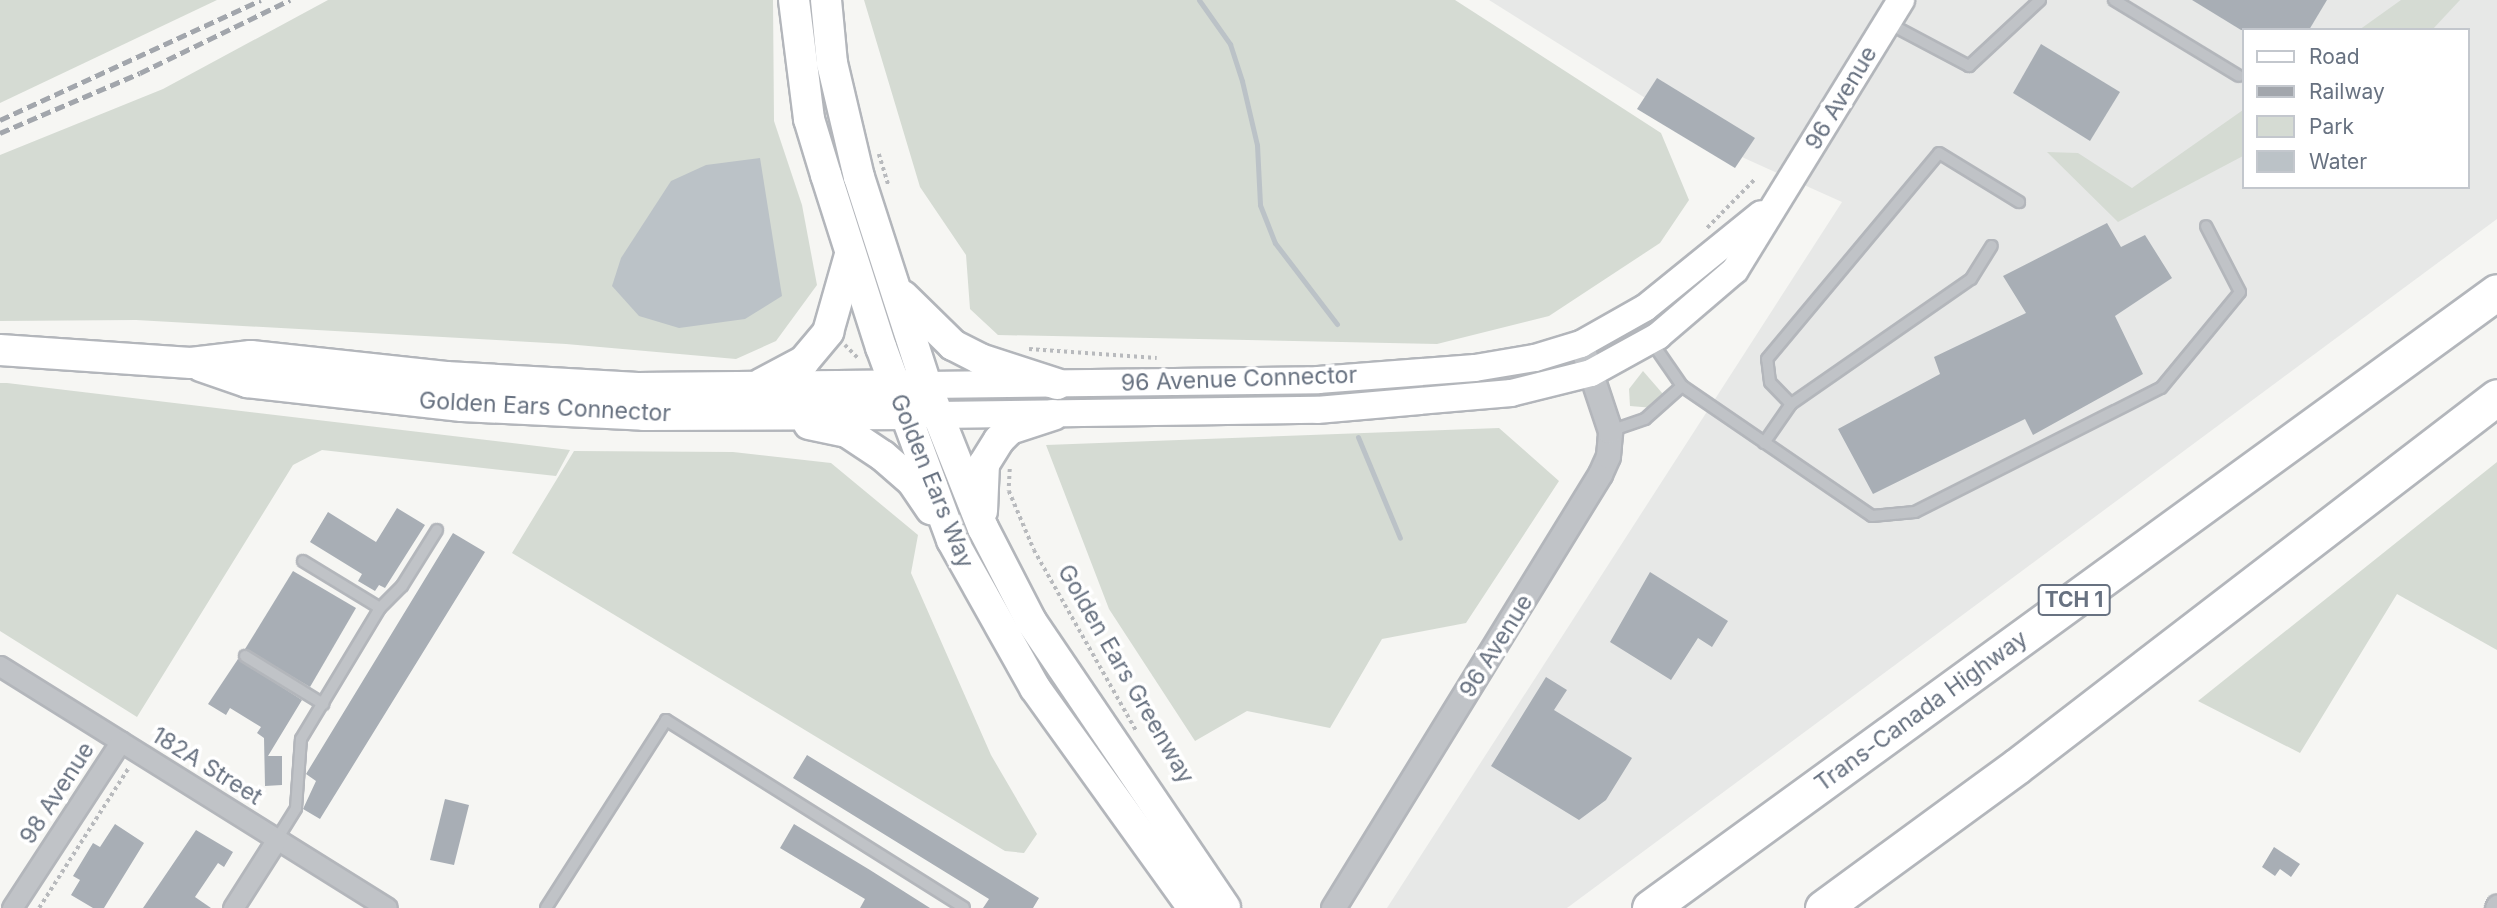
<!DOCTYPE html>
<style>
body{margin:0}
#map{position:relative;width:2497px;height:908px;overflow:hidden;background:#f6f6f3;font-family:Inter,sans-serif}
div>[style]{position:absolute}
.built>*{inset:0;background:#e7e8e7}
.green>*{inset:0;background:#d5dbd3}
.water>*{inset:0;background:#bbc2c7}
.stream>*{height:5px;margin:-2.5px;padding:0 2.5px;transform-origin:2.5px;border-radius:2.5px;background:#bbc2c7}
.building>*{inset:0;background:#a8aeb5}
.path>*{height:3.5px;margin-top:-1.75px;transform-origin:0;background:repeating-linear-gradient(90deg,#b8babd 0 3.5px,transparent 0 7px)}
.roads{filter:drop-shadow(2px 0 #b3b6bb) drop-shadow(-2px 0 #b3b6bb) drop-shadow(0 2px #b3b6bb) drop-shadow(0 -2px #b3b6bb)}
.service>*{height:10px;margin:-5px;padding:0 5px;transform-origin:5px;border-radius:5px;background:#c0c3c7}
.minor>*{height:19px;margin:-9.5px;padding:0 9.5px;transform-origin:9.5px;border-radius:9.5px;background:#c0c3c7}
.tertiary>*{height:23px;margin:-11.5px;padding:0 11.5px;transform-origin:11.5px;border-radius:11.5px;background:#c0c3c7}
.secondary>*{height:26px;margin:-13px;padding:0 13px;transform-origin:13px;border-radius:13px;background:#fff}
.primary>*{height:30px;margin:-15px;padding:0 15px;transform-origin:15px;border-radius:15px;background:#fff}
.motorway>*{height:35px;margin:-17.5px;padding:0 17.5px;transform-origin:17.5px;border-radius:17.5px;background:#fff}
.rail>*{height:5px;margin-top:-2.5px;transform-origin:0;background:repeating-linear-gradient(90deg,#a2a6ac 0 10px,transparent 0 15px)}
span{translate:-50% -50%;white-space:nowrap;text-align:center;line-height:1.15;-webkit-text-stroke:7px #fff;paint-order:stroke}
.shield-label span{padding:2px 5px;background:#fff;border:2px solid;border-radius:5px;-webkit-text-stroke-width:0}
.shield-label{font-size:21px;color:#687281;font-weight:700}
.street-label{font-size:23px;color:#687281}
.legend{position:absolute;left:2242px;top:28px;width:228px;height:161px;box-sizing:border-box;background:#fff;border:2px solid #c3c7cd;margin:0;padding:9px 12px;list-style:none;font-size:21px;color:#687281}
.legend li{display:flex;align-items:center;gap:14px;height:35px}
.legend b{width:35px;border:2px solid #c3c7cd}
</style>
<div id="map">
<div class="built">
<i style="clip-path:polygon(evenodd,1489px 0,2497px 0,2497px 219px,1567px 908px,1387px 908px,1842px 202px,1733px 153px,1489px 0,2243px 30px,2467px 30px,2467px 187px,2243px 187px,2243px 30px)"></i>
</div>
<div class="green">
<i style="clip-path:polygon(0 0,217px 0,0 103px)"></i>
<i style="clip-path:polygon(328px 0,773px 0,774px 121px,802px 205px,817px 285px,776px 341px,736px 359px,566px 344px,136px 320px,0 321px,0 155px,163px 89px)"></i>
<i style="clip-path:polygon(864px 0,1455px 0,1661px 133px,1689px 200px,1660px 243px,1549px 316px,1437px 344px,998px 335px,970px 309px,966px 255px,920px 187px)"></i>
<i style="clip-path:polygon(2401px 0,2460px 0,2432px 30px,2359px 30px)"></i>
<i style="clip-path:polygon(2243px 110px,2243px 156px,2118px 222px,2047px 152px,2078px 153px,2132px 188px)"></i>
<i style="clip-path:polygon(1643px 371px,1663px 394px,1654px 408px,1630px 406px,1629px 389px)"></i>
<i style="clip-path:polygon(0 383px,7px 383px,570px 450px,556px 476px,322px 450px,293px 465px,137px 717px,0 631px)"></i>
<i style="clip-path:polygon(1499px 428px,1559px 481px,1466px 623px,1382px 639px,1330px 728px,1247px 711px,1195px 741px,1109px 609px,1046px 445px)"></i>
<i style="clip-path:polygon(574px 451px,733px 452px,831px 463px,918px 535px,911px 573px,991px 755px,1037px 834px,1024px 853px,1005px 851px,512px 553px)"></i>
<i style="clip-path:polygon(2497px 462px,2497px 650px,2397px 594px,2300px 753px,2198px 701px)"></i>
</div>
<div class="water">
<i style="clip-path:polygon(760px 158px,782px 296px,745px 319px,679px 328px,639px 316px,612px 286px,621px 258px,671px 181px,706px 165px)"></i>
</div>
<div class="stream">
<i style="left:1199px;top:0;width:54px;rotate:54.8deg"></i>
<i style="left:1230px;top:44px;width:39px;rotate:72deg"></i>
<i style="left:1242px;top:81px;width:66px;rotate:76.8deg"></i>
<i style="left:1257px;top:145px;width:60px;rotate:87.1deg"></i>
<i style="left:1260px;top:205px;width:41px;rotate:68.5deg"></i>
<i style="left:1275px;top:243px;width:102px;rotate:52.6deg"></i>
<i style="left:1358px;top:437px;width:109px;rotate:67.4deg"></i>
</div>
<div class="building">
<i style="clip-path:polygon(2192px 0,2327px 0,2309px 30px,2241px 30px)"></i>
<i style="clip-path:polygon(2041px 44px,2120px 92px,2090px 141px,2013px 93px)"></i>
<i style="clip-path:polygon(1657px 78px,1755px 138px,1735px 168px,1637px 109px)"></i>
<i style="clip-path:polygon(2107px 223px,2121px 247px,2145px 235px,2172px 278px,2115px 316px,2143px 374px,2033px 435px,2025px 419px,1873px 494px,1838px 429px,1940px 374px,1934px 357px,2026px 313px,2003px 276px)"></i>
<i style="clip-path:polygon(397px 508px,425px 525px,385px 588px,379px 585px,375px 591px,358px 581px,362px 574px,310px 542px,328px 512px,376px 542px)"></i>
<i style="clip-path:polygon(453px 533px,485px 552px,320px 819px,303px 809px,316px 781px,306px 774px)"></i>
<i style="clip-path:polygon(293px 571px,356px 608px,310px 687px,245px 649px)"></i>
<i style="clip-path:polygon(1650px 572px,1728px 621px,1712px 647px,1698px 638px,1671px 680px,1610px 642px)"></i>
<i style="clip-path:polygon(238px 659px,302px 700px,268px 756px,282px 756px,282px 785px,265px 786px,264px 738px,257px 733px,261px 727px,230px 708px,226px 715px,208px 704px)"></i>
<i style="clip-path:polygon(1546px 677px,1567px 690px,1554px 710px,1632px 758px,1606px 800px,1579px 820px,1491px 766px)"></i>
<i style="clip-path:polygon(807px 755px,1039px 898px,1033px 908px,983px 908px,989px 899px,793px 778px)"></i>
<i style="clip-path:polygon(445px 799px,469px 805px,454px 865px,430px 860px)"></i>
<i style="clip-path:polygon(115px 824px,144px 843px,104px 908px,93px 908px,71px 895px,80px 880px,73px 876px,93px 843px,100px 847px)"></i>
<i style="clip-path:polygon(794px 824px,870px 870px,930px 908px,860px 908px,865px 899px,780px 848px)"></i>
<i style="clip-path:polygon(196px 830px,233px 852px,224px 867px,218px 863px,195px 897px,211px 908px,143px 908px)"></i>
<i style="clip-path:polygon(2274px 847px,2300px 864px,2291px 877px,2280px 869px,2275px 876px,2262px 867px)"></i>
</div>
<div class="path">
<i style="left:879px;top:154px;width:34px;rotate:73deg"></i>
<i style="left:1707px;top:228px;width:67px;rotate:-45.6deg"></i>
<i style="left:845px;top:345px;width:20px;rotate:45deg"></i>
<i style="left:1029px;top:349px;width:128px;rotate:4deg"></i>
<i style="left:1010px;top:469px;width:22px;rotate:93deg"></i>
<i style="left:1009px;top:491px;width:64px;rotate:67deg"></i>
<i style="left:1034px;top:550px;width:207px;rotate:60.5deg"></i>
<i style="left:39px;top:908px;width:165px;rotate:-57.4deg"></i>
</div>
<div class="roads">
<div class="service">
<i style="left:2114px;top:0;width:146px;rotate:31.3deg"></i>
<i style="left:1888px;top:23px;width:92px;rotate:28deg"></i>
<i style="left:1969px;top:66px;width:97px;rotate:-42.9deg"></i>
<i style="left:1651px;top:341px;width:55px;rotate:55.4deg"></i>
<i style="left:1682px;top:386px;width:230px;rotate:34.4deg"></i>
<i style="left:1872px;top:516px;width:43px;rotate:-5.3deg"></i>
<i style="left:1915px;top:512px;width:275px;rotate:-26.8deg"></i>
<i style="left:2161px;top:388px;width:124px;rotate:-50.5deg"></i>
<i style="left:2240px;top:292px;width:74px;rotate:-117.3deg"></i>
<i style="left:1791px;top:404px;width:30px;rotate:-134deg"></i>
<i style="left:1770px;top:382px;width:23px;rotate:-97deg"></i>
<i style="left:1767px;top:359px;width:268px;rotate:-50.1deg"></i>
<i style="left:1939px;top:153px;width:94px;rotate:31.5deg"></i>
<i style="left:1610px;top:431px;width:37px;rotate:-19deg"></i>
<i style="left:1645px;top:419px;width:50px;rotate:-41.7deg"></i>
<i style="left:1764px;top:443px;width:47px;rotate:-55.3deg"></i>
<i style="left:1791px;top:404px;width:219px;rotate:-34.8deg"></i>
<i style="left:1971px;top:279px;width:39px;rotate:-58deg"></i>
<i style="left:303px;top:561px;width:90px;rotate:31.4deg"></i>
<i style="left:245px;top:656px;width:92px;rotate:31.6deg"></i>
<i style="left:277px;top:839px;width:36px;rotate:-58deg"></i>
<i style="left:296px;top:808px;width:69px;rotate:-85.9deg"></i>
<i style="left:301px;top:739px;width:153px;rotate:-58.9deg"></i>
<i style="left:380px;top:608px;width:31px;rotate:-45deg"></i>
<i style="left:402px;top:586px;width:66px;rotate:-58deg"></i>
<i style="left:546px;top:908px;width:223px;rotate:-57.4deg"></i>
<i style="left:666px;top:720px;width:352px;rotate:32.2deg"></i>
</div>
<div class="minor">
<i style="left:0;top:666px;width:456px;rotate:32deg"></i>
<i style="left:12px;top:908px;width:199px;rotate:-56.9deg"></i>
<i style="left:233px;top:908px;width:82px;rotate:-57.5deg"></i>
<i style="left:2495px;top:908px;width:4px;rotate:-63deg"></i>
</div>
<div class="tertiary">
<i style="left:1333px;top:908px;width:510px;rotate:-58.4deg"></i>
<i style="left:1600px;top:474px;width:20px;rotate:-66deg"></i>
<i style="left:1608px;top:456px;width:25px;rotate:-85deg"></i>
<i style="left:1610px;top:431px;width:92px;rotate:-108.4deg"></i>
</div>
<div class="secondary">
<i style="left:926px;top:385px;width:392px;rotate:-0.7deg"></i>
<i style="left:1318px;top:380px;width:157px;rotate:-4.4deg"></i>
<i style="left:1475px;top:368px;width:61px;rotate:-9.5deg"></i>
<i style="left:1535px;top:358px;width:48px;rotate:-16.9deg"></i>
<i style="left:1581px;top:344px;width:73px;rotate:-29.4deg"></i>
<i style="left:1645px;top:308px;width:149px;rotate:-39deg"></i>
<i style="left:938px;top:415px;width:379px;rotate:-0.8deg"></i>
<i style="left:1317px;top:410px;width:195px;rotate:-5deg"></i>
<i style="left:1511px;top:393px;width:82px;rotate:-14deg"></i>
<i style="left:1591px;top:373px;width:77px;rotate:-28.9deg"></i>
<i style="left:1658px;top:336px;width:101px;rotate:-40.6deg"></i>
<i style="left:1735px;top:270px;width:317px;rotate:-58.4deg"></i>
</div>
<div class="primary">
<i style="left:794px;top:0;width:120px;rotate:82.8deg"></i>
<i style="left:809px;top:119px;width:59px;rotate:73.1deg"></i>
<i style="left:826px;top:175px;width:181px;rotate:72.3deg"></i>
<i style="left:881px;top:347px;width:206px;rotate:69.8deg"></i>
<i style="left:952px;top:540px;width:170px;rotate:60.7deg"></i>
<i style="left:1035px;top:688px;width:271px;rotate:54.3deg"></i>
<i style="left:826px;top:0;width:63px;rotate:84.6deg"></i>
<i style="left:832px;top:63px;width:117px;rotate:76.7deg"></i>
<i style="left:859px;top:177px;width:219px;rotate:72.1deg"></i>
<i style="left:926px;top:385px;width:154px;rotate:68.3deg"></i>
<i style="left:983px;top:528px;width:105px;rotate:62.7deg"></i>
<i style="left:1031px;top:621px;width:346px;rotate:55.9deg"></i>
<i style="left:903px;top:296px;width:70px;rotate:44.4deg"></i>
<i style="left:953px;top:345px;width:30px;rotate:27deg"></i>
<i style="left:980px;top:359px;width:81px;rotate:18deg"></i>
<i style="left:0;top:350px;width:191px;rotate:3.9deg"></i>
<i style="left:191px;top:363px;width:60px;rotate:-6.7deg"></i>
<i style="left:251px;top:356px;width:196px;rotate:6.1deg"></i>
<i style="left:446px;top:377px;width:192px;rotate:3.3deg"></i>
<i style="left:638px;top:388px;width:274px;rotate:-0.6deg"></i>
<i style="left:201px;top:366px;width:49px;rotate:19.2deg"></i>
<i style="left:247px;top:382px;width:216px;rotate:6.4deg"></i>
<i style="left:462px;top:406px;width:182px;rotate:2.8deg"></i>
<i style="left:644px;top:415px;width:276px;rotate:-0.2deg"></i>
<i style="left:761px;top:384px;width:49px;rotate:-28.1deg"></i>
<i style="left:804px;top:361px;width:38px;rotate:-50deg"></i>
<i style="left:828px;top:332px;width:80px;rotate:-74.1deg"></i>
<i style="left:809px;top:424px;width:39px;rotate:12deg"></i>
<i style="left:847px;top:432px;width:43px;rotate:33.7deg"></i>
<i style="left:883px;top:456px;width:38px;rotate:41deg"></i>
<i style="left:912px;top:481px;width:34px;rotate:56deg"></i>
<i style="left:982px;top:511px;width:47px;rotate:-87.6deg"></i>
<i style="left:984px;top:464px;width:28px;rotate:-58deg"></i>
<i style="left:999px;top:440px;width:16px;rotate:-45deg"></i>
<i style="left:1010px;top:429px;width:45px;rotate:-18deg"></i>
</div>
<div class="motorway">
<i style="left:1650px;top:908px;width:1047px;rotate:-36.03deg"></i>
<i style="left:1823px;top:908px;width:240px;rotate:-36.2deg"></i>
<i style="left:2017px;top:766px;width:605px;rotate:-37.55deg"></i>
</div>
</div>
<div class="rail">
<i style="left:0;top:120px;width:287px;rotate:-24.7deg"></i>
<i style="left:0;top:133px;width:152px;rotate:-23.2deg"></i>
<i style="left:140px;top:73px;width:167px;rotate:-26deg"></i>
</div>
<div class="shield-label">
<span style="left:2074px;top:600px">TCH 1</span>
</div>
<div class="street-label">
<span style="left:1841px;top:98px;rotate:-59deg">96 Avenue</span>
<span style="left:1239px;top:379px;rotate:-2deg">96 Avenue Connector</span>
<span style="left:545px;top:407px;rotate:3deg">Golden Ears Connector</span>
<span style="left:932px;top:481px;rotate:68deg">Golden Ears Way</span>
<span style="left:1496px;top:646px;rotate:-58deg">96 Avenue</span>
<span style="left:1126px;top:674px;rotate:60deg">Golden Ears Greenway</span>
<span style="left:1921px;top:711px;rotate:-36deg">Trans-Canada Highway</span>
<span style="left:207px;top:766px;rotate:32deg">182A Street</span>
<span style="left:57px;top:793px;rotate:-57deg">98 Avenue</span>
</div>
<ul class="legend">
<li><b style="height:9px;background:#fff"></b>Road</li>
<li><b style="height:9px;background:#a2a6ac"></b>Railway</li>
<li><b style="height:19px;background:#d5dbd3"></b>Park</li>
<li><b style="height:19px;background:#bbc2c7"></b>Water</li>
</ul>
</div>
